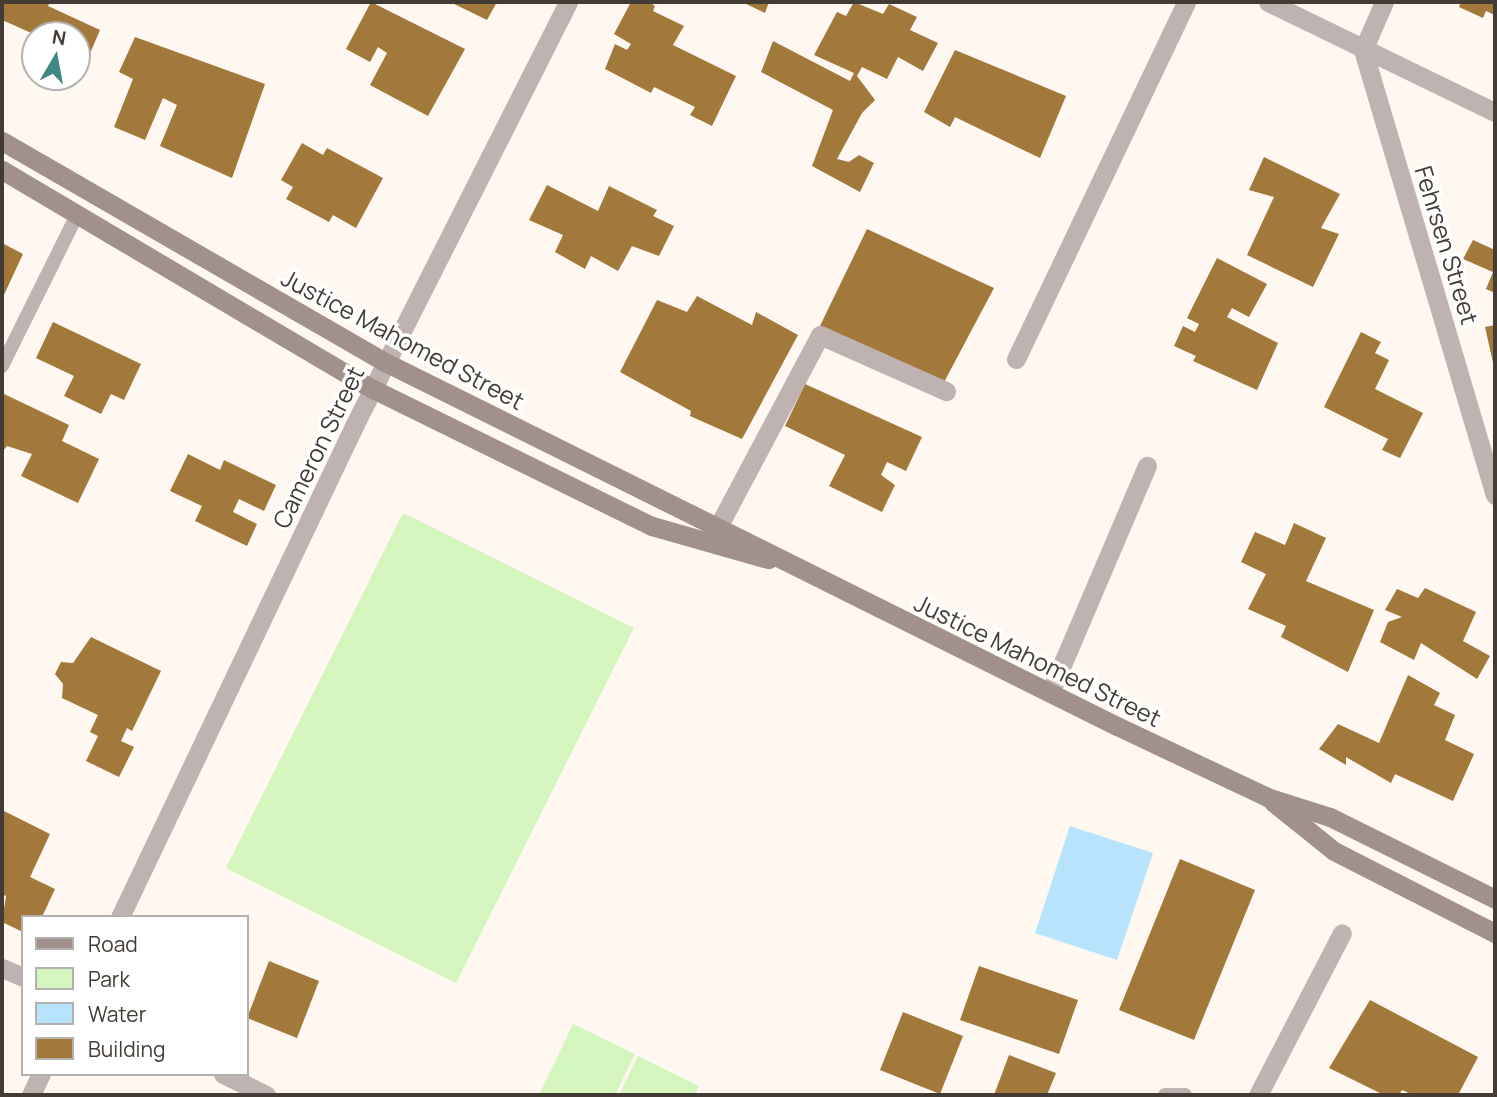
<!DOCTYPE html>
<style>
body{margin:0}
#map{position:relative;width:1497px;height:1097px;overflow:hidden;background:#fef8f0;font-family:Manrope,sans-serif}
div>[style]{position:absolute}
.green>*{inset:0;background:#d4f5bd}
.water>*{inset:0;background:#b8e3fc}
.building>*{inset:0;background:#a2783b}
.service>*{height:14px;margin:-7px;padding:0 7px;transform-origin:7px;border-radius:7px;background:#beb3b0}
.minor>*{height:19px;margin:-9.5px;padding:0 9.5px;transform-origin:9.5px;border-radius:9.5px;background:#beb3b0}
.secondary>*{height:19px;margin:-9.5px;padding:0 9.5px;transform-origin:9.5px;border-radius:9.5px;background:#a1908c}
span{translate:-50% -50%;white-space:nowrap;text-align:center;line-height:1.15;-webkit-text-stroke:7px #fff;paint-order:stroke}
.street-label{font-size:24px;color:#423c34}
.frame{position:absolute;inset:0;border:4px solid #423c34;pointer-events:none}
.legend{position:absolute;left:21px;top:915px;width:228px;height:161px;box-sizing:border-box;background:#fff;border:2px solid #b3b1ae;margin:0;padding:9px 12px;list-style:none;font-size:21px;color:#423c34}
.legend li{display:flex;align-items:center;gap:14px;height:35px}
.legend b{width:35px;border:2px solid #b3b1ae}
.north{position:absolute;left:21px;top:21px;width:70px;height:70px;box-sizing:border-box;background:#fff;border:2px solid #b3b1ae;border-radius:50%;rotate:10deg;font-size:19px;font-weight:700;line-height:28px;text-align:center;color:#423c34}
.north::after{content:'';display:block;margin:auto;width:24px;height:32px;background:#408885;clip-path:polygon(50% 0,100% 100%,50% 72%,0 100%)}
</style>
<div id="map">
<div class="green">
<i style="clip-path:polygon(403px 513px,634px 628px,456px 983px,226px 868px)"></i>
<i style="clip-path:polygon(573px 1024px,635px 1054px,615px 1095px,539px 1095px)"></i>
<i style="clip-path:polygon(638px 1056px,699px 1086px,695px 1095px,619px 1095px)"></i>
</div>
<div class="water">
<i style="clip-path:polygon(1070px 826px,1153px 853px,1117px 960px,1035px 933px)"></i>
</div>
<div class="building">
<i style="clip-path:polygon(2px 2px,50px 2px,48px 6px,100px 30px,88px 58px,77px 53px,77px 35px,36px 35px,2px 20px)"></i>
<i style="clip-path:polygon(371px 2px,465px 49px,428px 116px,370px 85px,387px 53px,378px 47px,370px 62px,346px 49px)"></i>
<i style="clip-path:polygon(450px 2px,497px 2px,487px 20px)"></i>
<i style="clip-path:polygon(631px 2px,649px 2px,655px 6px,653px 11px,684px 26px,673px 45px,736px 76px,712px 126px,690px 115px,695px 107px,654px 87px,651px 93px,605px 69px,615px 44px,627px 50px,631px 44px,614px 34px)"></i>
<i style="clip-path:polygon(742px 2px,769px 2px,765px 13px)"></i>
<i style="clip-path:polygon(854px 2px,883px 14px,889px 4px,917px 17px,910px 30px,938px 43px,923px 71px,898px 57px,887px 79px,862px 67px,857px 76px,875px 100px,862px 113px,837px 159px,849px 162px,859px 155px,874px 163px,860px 192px,812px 166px,833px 110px,761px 72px,773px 41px,850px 81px,854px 73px,814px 55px,837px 12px,846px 16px)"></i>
<i style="clip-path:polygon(1461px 2px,1495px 2px,1495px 15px,1486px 11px,1483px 18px,1459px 7px)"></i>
<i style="clip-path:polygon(135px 37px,265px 84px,232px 178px,160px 146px,177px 105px,163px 98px,145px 140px,114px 127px,133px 79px,119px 72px)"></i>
<i style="clip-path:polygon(955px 50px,1066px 96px,1040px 158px,955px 117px,950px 127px,924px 112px)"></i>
<i style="clip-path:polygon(302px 143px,323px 155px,327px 148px,383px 178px,356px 228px,333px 215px,329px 222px,286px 199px,293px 187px,281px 180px)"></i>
<i style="clip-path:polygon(1264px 157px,1340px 194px,1321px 228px,1339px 234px,1313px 287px,1247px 255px,1274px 197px,1249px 190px)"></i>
<i style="clip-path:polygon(547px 185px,598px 211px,609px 186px,657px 210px,653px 216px,674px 226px,659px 256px,632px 246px,618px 271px,591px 256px,585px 269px,555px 252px,563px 235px,529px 220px)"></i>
<i style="clip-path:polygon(867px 229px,994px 288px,942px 386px,818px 330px)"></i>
<i style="clip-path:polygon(1473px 240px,1495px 250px,1495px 293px,1486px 289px,1493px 272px,1463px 259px)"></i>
<i style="clip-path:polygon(2px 243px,23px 254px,2px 299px)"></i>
<i style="clip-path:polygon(1217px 258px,1267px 284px,1249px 317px,1232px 308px,1227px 317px,1278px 343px,1257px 390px,1193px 361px,1196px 356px,1174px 346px,1183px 326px,1195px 332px,1199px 324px,1187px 318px)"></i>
<i style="clip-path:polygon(697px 296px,752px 325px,756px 312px,798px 335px,742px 439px,690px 416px,691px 411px,620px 372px,657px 300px,687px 312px)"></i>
<i style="clip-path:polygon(53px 322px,141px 364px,124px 400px,111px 394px,101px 414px,64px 396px,74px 376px,36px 358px)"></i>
<i style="clip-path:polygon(1495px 325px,1495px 367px,1494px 367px,1485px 327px)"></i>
<i style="clip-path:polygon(1361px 332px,1381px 342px,1375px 353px,1389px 360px,1375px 389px,1423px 413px,1400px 458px,1382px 450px,1388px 439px,1324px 407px)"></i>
<i style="clip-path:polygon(805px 384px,922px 437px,906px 471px,887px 462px,881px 475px,895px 485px,882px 512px,829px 486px,845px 455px,785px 426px)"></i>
<i style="clip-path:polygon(2px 393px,69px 425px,62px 441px,99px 459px,78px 503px,21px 476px,32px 454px,7px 446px,2px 452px)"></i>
<i style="clip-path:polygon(188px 454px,220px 470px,224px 460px,276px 485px,264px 511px,239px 499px,233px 512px,257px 524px,247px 546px,195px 521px,202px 506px,170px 491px)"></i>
<i style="clip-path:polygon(1294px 523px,1326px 538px,1306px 581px,1374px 610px,1348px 672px,1281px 637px,1286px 626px,1248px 609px,1266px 574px,1241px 562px,1255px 532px,1285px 545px)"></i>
<i style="clip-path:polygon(1425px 588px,1476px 612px,1463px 641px,1490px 656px,1477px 679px,1421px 643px,1414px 660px,1380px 642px,1388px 622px,1402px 617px,1385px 610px,1397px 589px,1418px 598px)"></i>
<i style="clip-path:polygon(91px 637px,161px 671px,132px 731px,127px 728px,121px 741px,134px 747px,119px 777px,86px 761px,98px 736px,90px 732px,98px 715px,62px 698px,63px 684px,55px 674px,61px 662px,73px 663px)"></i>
<i style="clip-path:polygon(1408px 675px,1440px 693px,1434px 705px,1455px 715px,1445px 740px,1474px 754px,1453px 801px,1395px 774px,1391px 783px,1346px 757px,1346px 765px,1319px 749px,1338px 724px,1379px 743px)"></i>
<i style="clip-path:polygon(2px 810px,50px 834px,30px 877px,55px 889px,42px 917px,23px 917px,23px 932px,2px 922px,6px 896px,2px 894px)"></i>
<i style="clip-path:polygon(1180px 859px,1255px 890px,1194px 1040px,1119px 1010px)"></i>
<i style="clip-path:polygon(269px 961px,319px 981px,297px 1038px,247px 1018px)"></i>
<i style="clip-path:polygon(979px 966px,1078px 1000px,1059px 1054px,960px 1020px)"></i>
<i style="clip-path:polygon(1370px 1000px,1478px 1057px,1458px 1095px,1413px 1095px,1402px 1090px,1399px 1095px,1384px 1095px,1329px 1068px)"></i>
<i style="clip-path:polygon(903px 1012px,963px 1036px,940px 1094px,880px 1070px)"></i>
<i style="clip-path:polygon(1009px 1055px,1056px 1073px,1047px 1095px,994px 1095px)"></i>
</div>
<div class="service">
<i style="left:2px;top:366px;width:169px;rotate:-63.6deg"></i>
<i style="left:1165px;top:1095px;width:20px"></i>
</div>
<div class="minor">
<i style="left:1268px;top:2px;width:252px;rotate:25.9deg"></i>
<i style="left:1384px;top:2px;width:52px;rotate:113.6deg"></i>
<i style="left:1363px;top:50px;width:464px;rotate:73.5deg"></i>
<i style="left:1016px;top:359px;width:395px;rotate:-64.5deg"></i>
<i style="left:719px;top:525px;width:215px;rotate:-62deg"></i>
<i style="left:820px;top:335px;width:138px;rotate:24deg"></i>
<i style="left:1050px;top:693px;width:247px;rotate:-66.9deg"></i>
<i style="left:120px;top:917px;width:546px;rotate:-64.51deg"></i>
<i style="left:355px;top:424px;width:473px;rotate:-63.2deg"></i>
<i style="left:2px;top:968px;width:23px;rotate:23deg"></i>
<i style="left:223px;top:1074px;width:48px;rotate:26deg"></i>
<i style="left:31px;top:1095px;width:23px;rotate:-65deg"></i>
<i style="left:1258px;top:1095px;width:182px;rotate:-62.6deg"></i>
</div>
<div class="secondary">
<i style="left:2px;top:141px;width:444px;rotate:30deg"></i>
<i style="left:387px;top:363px;width:815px;rotate:26.44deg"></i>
<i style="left:1117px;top:726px;width:166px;rotate:25.3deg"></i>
<i style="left:1267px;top:797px;width:66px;rotate:17.6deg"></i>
<i style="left:1330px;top:817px;width:184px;rotate:26.4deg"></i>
<i style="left:2px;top:170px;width:431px;rotate:30.6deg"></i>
<i style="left:373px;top:389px;width:311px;rotate:26.2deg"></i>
<i style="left:652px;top:526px;width:121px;rotate:15.9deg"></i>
<i style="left:1273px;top:802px;width:78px;rotate:38.8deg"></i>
<i style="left:1334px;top:851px;width:181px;rotate:27deg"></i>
</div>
<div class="street-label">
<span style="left:1447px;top:245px;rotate:73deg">Fehrsen Street</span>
<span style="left:403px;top:339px;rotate:28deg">Justice Mahomed Street</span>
<span style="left:318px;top:447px;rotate:-64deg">Cameron Street</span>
<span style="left:1038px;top:660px;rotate:26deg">Justice Mahomed Street</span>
</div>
<div class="frame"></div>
<ul class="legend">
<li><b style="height:9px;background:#a1908c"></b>Road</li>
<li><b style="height:19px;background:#d4f5bd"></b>Park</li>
<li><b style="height:19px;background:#b8e3fc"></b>Water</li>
<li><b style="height:19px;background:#a2783b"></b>Building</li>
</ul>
<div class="north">N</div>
</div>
